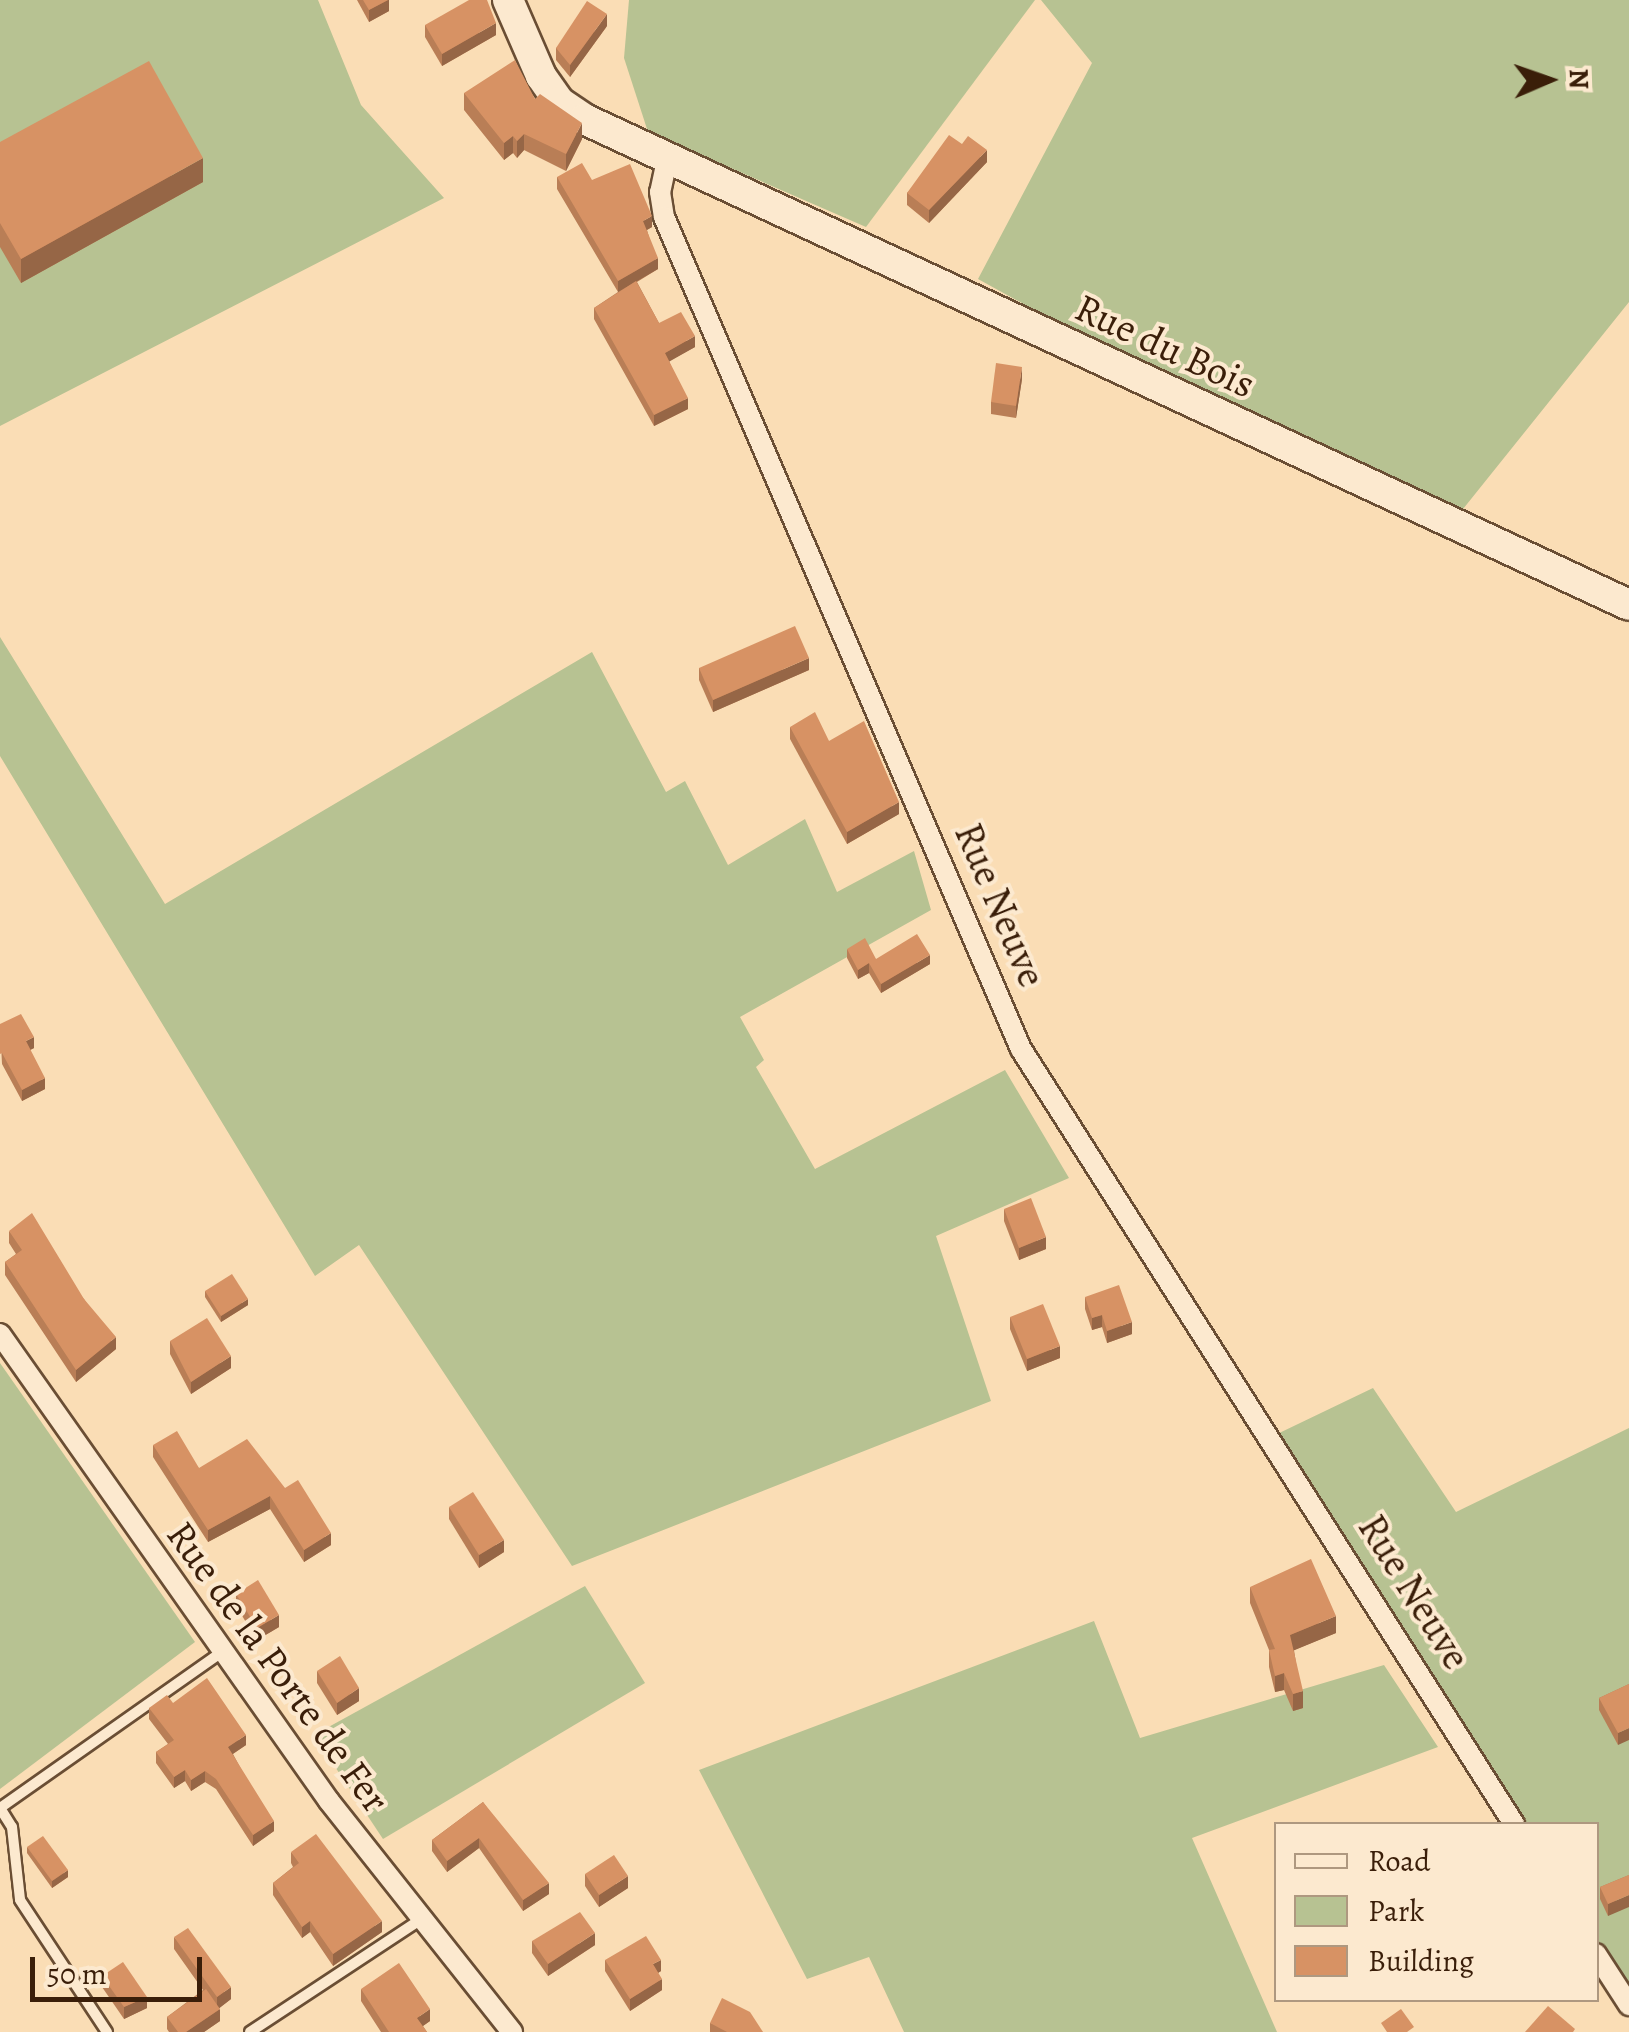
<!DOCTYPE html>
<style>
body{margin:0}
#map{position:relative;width:1629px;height:2032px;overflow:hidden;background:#faddb5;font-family:Alegreya,serif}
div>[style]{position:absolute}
.green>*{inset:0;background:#b7c292}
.roads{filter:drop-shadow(2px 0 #6a4e34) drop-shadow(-2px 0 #6a4e34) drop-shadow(0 2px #6a4e34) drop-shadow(0 -2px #6a4e34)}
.lane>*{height:10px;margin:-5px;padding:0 5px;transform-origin:5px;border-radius:5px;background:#fce9cf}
.street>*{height:20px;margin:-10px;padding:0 10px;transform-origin:10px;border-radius:10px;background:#fce9cf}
.secondary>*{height:30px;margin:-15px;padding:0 15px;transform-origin:15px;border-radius:15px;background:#fce9cf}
.wall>*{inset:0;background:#b97e56}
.shaded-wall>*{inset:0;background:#966646}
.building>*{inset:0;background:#d79264}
span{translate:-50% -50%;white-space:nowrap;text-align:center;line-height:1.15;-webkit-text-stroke:8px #fce9cf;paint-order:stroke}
.street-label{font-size:40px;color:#3a1e09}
.legend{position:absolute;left:1274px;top:1822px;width:325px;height:180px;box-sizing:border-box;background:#fce9cf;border:2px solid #ae9880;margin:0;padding:12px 18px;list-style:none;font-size:30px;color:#3a1e09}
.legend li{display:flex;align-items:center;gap:20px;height:50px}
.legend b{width:50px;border:2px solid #ae9880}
.north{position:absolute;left:1499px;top:30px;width:100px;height:100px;-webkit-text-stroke:8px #fce9cf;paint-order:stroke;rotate:88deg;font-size:28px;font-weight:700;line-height:40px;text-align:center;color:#3a1e09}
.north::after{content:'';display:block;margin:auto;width:35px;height:45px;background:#3a1e09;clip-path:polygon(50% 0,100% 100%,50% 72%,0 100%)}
.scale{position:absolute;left:30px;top:1957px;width:172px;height:45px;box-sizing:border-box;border:5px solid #3a1e09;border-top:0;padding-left:12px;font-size:30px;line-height:35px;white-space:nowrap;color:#3a1e09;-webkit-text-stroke:8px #fce9cf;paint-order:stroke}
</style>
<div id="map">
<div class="green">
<i style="clip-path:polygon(0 0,318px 0,361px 105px,444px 198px,0 426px)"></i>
<i style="clip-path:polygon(629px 0,1035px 0,866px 227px,648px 132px,624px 58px)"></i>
<i style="clip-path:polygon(1041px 0,1629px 0,1629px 302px,1443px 534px,978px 279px,1092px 63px)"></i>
<i style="clip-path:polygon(0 637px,165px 904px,592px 652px,666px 792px,685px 781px,728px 865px,805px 819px,837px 892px,914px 851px,931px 910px,740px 1017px,764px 1060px,756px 1067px,815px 1169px,1005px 1070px,1069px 1178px,936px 1236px,991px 1401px,572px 1566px,359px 1245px,315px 1276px,0 756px)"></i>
<i style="clip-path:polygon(0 1363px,195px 1642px,0 1789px)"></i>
<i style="clip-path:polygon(1373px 1388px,1456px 1512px,1629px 1428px,1629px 2004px,1597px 1952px,1596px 1824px,1517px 1824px,1273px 1436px)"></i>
<i style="clip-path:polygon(585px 1586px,645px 1683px,383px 1839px,314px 1735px)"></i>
<i style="clip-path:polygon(1094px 1621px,1140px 1738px,1384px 1665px,1438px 1747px,1192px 1838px,1277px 2032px,904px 2032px,869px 1957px,807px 1979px,699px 1770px)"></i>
</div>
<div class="roads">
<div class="lane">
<i style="left:0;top:1808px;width:271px;rotate:-35.1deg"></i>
<i style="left:0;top:1808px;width:22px;rotate:58deg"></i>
<i style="left:12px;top:1827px;width:73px;rotate:83.7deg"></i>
<i style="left:20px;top:1900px;width:158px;rotate:56.6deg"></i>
<i style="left:250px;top:2032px;width:204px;rotate:-33.4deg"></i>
</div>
<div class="street">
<i style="left:667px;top:160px;width:33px;rotate:102deg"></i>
<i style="left:660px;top:192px;width:25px;rotate:81deg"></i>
<i style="left:664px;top:217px;width:905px;rotate:66.78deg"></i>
<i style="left:1021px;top:1049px;width:919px;rotate:57.54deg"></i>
<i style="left:0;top:1334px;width:571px;rotate:54.84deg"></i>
<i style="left:329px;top:1801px;width:295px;rotate:51.6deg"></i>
<i style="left:1596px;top:1954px;width:61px;rotate:57.1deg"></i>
</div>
<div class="secondary">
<i style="left:508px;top:0;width:83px;rotate:66.5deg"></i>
<i style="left:541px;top:76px;width:32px;rotate:55deg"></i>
<i style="left:559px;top:102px;width:30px;rotate:34deg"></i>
<i style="left:584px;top:119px;width:1152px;rotate:24.94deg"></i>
</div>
</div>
<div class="wall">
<i style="clip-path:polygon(357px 0,389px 0,389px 11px,369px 22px)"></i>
<i style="clip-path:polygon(425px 25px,496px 35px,442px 66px,425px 37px)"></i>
<i style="clip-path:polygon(607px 26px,570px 77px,556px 60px,556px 48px)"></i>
<i style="clip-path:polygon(464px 93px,535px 99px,582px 139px,566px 171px,524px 150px,517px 158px,513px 153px,504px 160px,464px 110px)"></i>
<i style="clip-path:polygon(0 142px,203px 182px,21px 283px,0 247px)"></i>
<i style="clip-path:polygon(962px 144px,987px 162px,929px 223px,907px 205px,907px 193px)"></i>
<i style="clip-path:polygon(557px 177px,592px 180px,652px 227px,647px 230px,658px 269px,637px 282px,659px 323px,695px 347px,669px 361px,688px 409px,654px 426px,594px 319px,594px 308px,618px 292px,557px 189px)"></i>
<i style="clip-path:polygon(1022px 379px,1016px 418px,991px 414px,991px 402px)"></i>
<i style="clip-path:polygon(699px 668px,809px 670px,713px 712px,699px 680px)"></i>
<i style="clip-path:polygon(790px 727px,829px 741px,899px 814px,847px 844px,790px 739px)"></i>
<i style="clip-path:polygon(847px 949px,876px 959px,930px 964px,881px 993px,869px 973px,858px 979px,847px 958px)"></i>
<i style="clip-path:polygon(0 1024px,34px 1048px,30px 1050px,45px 1089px,22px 1101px,2px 1064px)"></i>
<i style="clip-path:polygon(1004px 1209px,1046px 1249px,1019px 1260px,1004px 1221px)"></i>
<i style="clip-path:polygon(9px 1231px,84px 1299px,116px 1349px,76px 1382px,5px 1275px,5px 1262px,16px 1254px,9px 1243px)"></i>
<i style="clip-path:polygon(205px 1291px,248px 1305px,221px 1322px,205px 1297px)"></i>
<i style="clip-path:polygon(1085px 1297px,1132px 1334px,1107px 1343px,1102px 1327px,1092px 1330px,1085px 1309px)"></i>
<i style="clip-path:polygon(1010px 1317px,1060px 1358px,1027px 1371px,1010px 1329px)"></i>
<i style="clip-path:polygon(170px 1341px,231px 1368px,191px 1394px,170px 1354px)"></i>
<i style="clip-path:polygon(153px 1445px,199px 1468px,285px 1488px,331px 1545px,304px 1562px,270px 1509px,208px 1542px,153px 1457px)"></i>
<i style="clip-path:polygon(449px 1507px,504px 1552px,479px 1568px,449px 1519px)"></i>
<i style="clip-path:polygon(1250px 1587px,1336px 1633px,1294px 1650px,1303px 1708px,1293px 1711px,1284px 1690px,1275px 1692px,1269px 1667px,1269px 1650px,1250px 1603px)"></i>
<i style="clip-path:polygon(236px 1594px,279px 1627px,257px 1640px,236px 1606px)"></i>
<i style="clip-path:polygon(317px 1671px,359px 1701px,337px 1715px,317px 1683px)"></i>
<i style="clip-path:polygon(1629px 1684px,1618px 1745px,1599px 1710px,1599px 1698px)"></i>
<i style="clip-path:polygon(173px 1703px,246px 1745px,233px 1754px,274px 1831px,253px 1846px,216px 1789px,205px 1782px,191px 1791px,185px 1781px,174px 1788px,156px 1763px,156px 1752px,168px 1744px,149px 1719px,149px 1708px)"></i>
<i style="clip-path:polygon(483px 1802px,549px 1894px,523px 1911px,479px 1848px,447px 1872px,432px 1851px,432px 1840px)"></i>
<i style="clip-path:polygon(27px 1847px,68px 1877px,52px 1888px,27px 1853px)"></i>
<i style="clip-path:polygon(291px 1852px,382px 1932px,333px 1966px,310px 1932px,302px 1938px,273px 1895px,273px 1883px,293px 1867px,291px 1863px)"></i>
<i style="clip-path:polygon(585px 1874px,628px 1888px,599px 1907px,585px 1886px)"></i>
<i style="clip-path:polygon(1629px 1875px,1608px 1916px,1600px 1899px,1600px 1887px)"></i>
<i style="clip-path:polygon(174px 1937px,231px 1999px,219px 2008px,220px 2021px,204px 2032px,169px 2032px,167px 2029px,167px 2017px,203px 1990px,174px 1949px)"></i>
<i style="clip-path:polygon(532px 1941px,595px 1945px,548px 1976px,532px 1953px)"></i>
<i style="clip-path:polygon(605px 1960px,661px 1971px,658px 1973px,662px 1990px,630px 2011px,605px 1971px)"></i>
<i style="clip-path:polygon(102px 1976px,147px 2008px,124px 2019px,102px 1987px)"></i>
<i style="clip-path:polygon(361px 1989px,430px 2021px,423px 2026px,427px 2032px,381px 2032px,361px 2001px)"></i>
<i style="clip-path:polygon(710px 2023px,763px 2032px,710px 2032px)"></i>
</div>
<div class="shaded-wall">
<i style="clip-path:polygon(388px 0,389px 0,389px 11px,369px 22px,369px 10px)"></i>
<i style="clip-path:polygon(607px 14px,607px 26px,570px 77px,570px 65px)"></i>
<i style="clip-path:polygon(496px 23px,496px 35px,442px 66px,442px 54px)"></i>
<i style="clip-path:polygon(582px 123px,582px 139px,566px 171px,566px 154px)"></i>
<i style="clip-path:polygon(524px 134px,524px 150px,517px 158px,517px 141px)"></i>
<i style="clip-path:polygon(513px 136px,513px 153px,504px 160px,504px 143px)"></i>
<i style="clip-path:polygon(987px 150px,987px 162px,929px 223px,929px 210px)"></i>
<i style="clip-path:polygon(203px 158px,203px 182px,21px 283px,21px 259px)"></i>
<i style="clip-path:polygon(652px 216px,652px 227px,643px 232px,643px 221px)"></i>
<i style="clip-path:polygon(658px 258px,658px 269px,618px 292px,618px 281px)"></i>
<i style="clip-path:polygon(695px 336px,695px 347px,665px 364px,665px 353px)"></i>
<i style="clip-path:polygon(1022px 367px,1022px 379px,1016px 418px,1016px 406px)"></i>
<i style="clip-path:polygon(688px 398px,688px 409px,654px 426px,654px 415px)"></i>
<i style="clip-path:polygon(809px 658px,809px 670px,713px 712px,713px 700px)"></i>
<i style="clip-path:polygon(899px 802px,899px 814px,847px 844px,847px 832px)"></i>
<i style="clip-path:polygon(930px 955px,930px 964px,881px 993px,881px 984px)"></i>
<i style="clip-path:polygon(869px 963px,869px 973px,858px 979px,858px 970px)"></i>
<i style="clip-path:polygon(34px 1037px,34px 1048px,26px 1052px,26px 1041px)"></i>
<i style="clip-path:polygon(45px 1078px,45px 1089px,22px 1101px,22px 1090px)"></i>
<i style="clip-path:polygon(1046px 1237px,1046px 1249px,1019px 1260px,1019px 1248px)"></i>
<i style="clip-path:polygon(248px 1299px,248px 1305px,221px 1322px,221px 1316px)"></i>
<i style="clip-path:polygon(1102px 1315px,1102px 1327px,1092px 1330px,1092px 1318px)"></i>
<i style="clip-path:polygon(1132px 1322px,1132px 1334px,1107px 1343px,1107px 1331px)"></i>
<i style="clip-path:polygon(116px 1337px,116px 1349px,76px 1382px,76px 1370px)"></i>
<i style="clip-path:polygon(1060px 1346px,1060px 1358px,1027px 1371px,1027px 1359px)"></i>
<i style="clip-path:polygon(231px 1356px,231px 1368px,191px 1394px,191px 1382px)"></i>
<i style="clip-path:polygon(270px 1496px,270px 1509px,208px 1542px,208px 1530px)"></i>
<i style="clip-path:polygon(331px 1533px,331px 1545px,304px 1562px,304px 1550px)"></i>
<i style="clip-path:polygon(504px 1540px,504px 1552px,479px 1568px,479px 1555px)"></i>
<i style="clip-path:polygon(279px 1615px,279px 1627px,257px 1640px,257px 1628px)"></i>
<i style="clip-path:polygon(1336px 1616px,1336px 1633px,1290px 1652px,1290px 1635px)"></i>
<i style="clip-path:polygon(1284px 1673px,1284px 1690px,1275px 1692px,1275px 1676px)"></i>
<i style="clip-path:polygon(359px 1688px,359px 1701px,337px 1715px,337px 1703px)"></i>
<i style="clip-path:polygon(1303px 1691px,1303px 1708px,1293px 1711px,1293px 1694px)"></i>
<i style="clip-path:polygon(1629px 1728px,1629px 1740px,1618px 1745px,1618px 1733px)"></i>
<i style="clip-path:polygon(246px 1735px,246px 1745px,228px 1757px,228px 1747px)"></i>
<i style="clip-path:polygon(185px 1770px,185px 1781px,174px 1788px,174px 1777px)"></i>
<i style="clip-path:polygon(205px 1771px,205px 1782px,191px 1791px,191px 1780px)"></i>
<i style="clip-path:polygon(274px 1821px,274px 1831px,253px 1846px,253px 1835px)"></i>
<i style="clip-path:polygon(479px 1838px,479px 1848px,447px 1872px,447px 1861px)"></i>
<i style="clip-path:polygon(68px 1870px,68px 1877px,52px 1888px,52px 1881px)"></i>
<i style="clip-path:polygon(628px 1876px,628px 1888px,599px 1907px,599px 1895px)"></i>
<i style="clip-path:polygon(549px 1883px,549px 1894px,523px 1911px,523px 1900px)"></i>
<i style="clip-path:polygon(1629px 1895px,1629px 1907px,1608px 1916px,1608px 1904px)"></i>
<i style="clip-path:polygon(310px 1921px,310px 1932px,302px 1938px,302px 1927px)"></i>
<i style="clip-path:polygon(382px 1921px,382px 1932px,333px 1966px,333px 1954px)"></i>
<i style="clip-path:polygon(595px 1933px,595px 1945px,548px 1976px,548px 1964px)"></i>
<i style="clip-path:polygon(661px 1960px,661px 1971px,653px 1976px,653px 1964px)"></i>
<i style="clip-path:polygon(662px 1979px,662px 1990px,630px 2011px,630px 1999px)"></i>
<i style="clip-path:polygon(231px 1987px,231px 1999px,217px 2010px,217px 1997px)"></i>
<i style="clip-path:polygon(147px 1997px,147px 2008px,124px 2019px,124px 2007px)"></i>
<i style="clip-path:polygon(220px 2009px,220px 2021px,204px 2032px,186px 2032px)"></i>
<i style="clip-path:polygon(430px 2009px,430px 2021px,417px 2030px,417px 2018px)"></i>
</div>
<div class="building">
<i style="clip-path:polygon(363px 0,388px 0,369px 10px)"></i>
<i style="clip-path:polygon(469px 0,487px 0,496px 23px,442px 54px,425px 25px)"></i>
<i style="clip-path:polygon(587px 1px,607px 14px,570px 65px,556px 48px)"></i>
<i style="clip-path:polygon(515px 60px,535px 99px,540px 94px,582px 123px,566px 154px,524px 134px,517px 141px,513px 136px,504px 143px,464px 93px)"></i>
<i style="clip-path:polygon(149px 61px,203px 158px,21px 259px,0 223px,0 142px)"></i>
<i style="clip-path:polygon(949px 135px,962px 144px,968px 136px,987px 150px,929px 210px,907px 193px)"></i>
<i style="clip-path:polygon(582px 163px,592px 180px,630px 164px,652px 216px,643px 221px,658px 258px,618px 281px,557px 177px)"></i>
<i style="clip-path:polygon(636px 281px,659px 323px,681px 312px,695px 336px,665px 353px,688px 398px,654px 415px,594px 308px)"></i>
<i style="clip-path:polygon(996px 363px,1022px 367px,1016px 406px,991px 402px)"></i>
<i style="clip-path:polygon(795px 626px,809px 658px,713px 700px,699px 668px)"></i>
<i style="clip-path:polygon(815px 712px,829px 741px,864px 721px,899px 802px,847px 832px,790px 727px)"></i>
<i style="clip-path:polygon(917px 934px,930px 955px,881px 984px,869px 963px,858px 970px,847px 949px,865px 938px,876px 959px)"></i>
<i style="clip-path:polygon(21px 1014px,34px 1037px,26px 1041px,45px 1078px,22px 1090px,2px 1053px,0 1054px,0 1024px)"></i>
<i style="clip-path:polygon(1031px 1198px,1046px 1237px,1019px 1248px,1004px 1209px)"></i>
<i style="clip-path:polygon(32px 1213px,84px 1299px,116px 1337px,76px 1370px,5px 1262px,22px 1250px,9px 1231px)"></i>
<i style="clip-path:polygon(232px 1274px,248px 1299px,221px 1316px,205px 1291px)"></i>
<i style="clip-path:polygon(1119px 1285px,1132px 1322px,1107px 1331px,1102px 1315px,1092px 1318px,1085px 1297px)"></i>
<i style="clip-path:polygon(1043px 1304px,1060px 1346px,1027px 1359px,1010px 1317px)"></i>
<i style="clip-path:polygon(207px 1318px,231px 1356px,191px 1382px,170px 1341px)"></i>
<i style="clip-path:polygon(177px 1431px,199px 1468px,247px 1439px,285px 1488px,298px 1480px,331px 1533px,304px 1550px,270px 1496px,208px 1530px,153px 1445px)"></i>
<i style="clip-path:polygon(473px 1492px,504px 1540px,479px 1555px,449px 1507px)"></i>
<i style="clip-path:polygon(1311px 1559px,1336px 1616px,1290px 1635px,1303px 1691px,1293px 1694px,1284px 1673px,1275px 1676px,1269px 1650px,1275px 1649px,1250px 1587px)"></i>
<i style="clip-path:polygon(258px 1580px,279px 1615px,257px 1628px,236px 1594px)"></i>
<i style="clip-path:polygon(340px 1656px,359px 1688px,337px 1703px,317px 1671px)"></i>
<i style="clip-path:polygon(207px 1678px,246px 1735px,228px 1747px,274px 1821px,253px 1835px,216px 1779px,205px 1771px,191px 1780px,185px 1770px,174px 1777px,156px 1752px,174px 1740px,149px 1708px,167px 1695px,173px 1703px)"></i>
<i style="clip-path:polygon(1629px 1684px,1629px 1728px,1618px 1733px,1599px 1698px)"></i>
<i style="clip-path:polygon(483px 1802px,549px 1883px,523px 1900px,479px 1838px,447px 1861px,432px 1840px)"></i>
<i style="clip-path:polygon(316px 1834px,382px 1921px,333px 1954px,310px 1921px,302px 1927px,273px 1883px,299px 1863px,291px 1852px)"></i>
<i style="clip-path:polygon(43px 1836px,68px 1870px,52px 1881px,27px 1847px)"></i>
<i style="clip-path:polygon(614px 1855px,628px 1876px,599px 1895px,585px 1874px)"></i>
<i style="clip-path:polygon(1629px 1875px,1629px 1895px,1608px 1904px,1600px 1887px)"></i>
<i style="clip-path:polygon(580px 1912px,595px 1933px,548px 1964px,532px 1941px)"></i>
<i style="clip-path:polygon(188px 1928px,231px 1987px,217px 1997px,174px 1937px)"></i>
<i style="clip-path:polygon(646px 1936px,661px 1960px,653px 1964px,662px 1979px,630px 1999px,605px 1960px)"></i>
<i style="clip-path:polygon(123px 1962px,147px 1997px,124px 2007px,102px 1976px)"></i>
<i style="clip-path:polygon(399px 1963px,430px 2009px,417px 2018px,427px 2032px,389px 2032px,361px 1989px)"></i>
<i style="clip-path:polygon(206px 1989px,220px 2009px,186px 2032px,178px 2032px,167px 2017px)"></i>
<i style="clip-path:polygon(722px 1998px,750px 2012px,763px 2032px,727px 2032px,710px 2023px)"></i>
<i style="clip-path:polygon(1548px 2006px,1575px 2029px,1573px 2032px,1525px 2032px)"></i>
<i style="clip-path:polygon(1401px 2009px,1414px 2027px,1407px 2032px,1387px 2032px,1381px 2023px)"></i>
</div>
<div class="street-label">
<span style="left:1165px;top:346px;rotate:25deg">Rue du Bois</span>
<span style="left:1000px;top:905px;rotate:67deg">Rue Neuve</span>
<span style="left:1414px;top:1592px;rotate:58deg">Rue Neuve</span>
<span style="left:278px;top:1667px;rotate:54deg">Rue de la Porte de Fer</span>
</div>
<ul class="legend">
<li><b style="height:12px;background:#fce9cf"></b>Road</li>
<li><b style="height:28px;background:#b7c292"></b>Park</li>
<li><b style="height:28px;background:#d79264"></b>Building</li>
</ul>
<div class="north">N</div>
<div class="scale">50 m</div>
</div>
